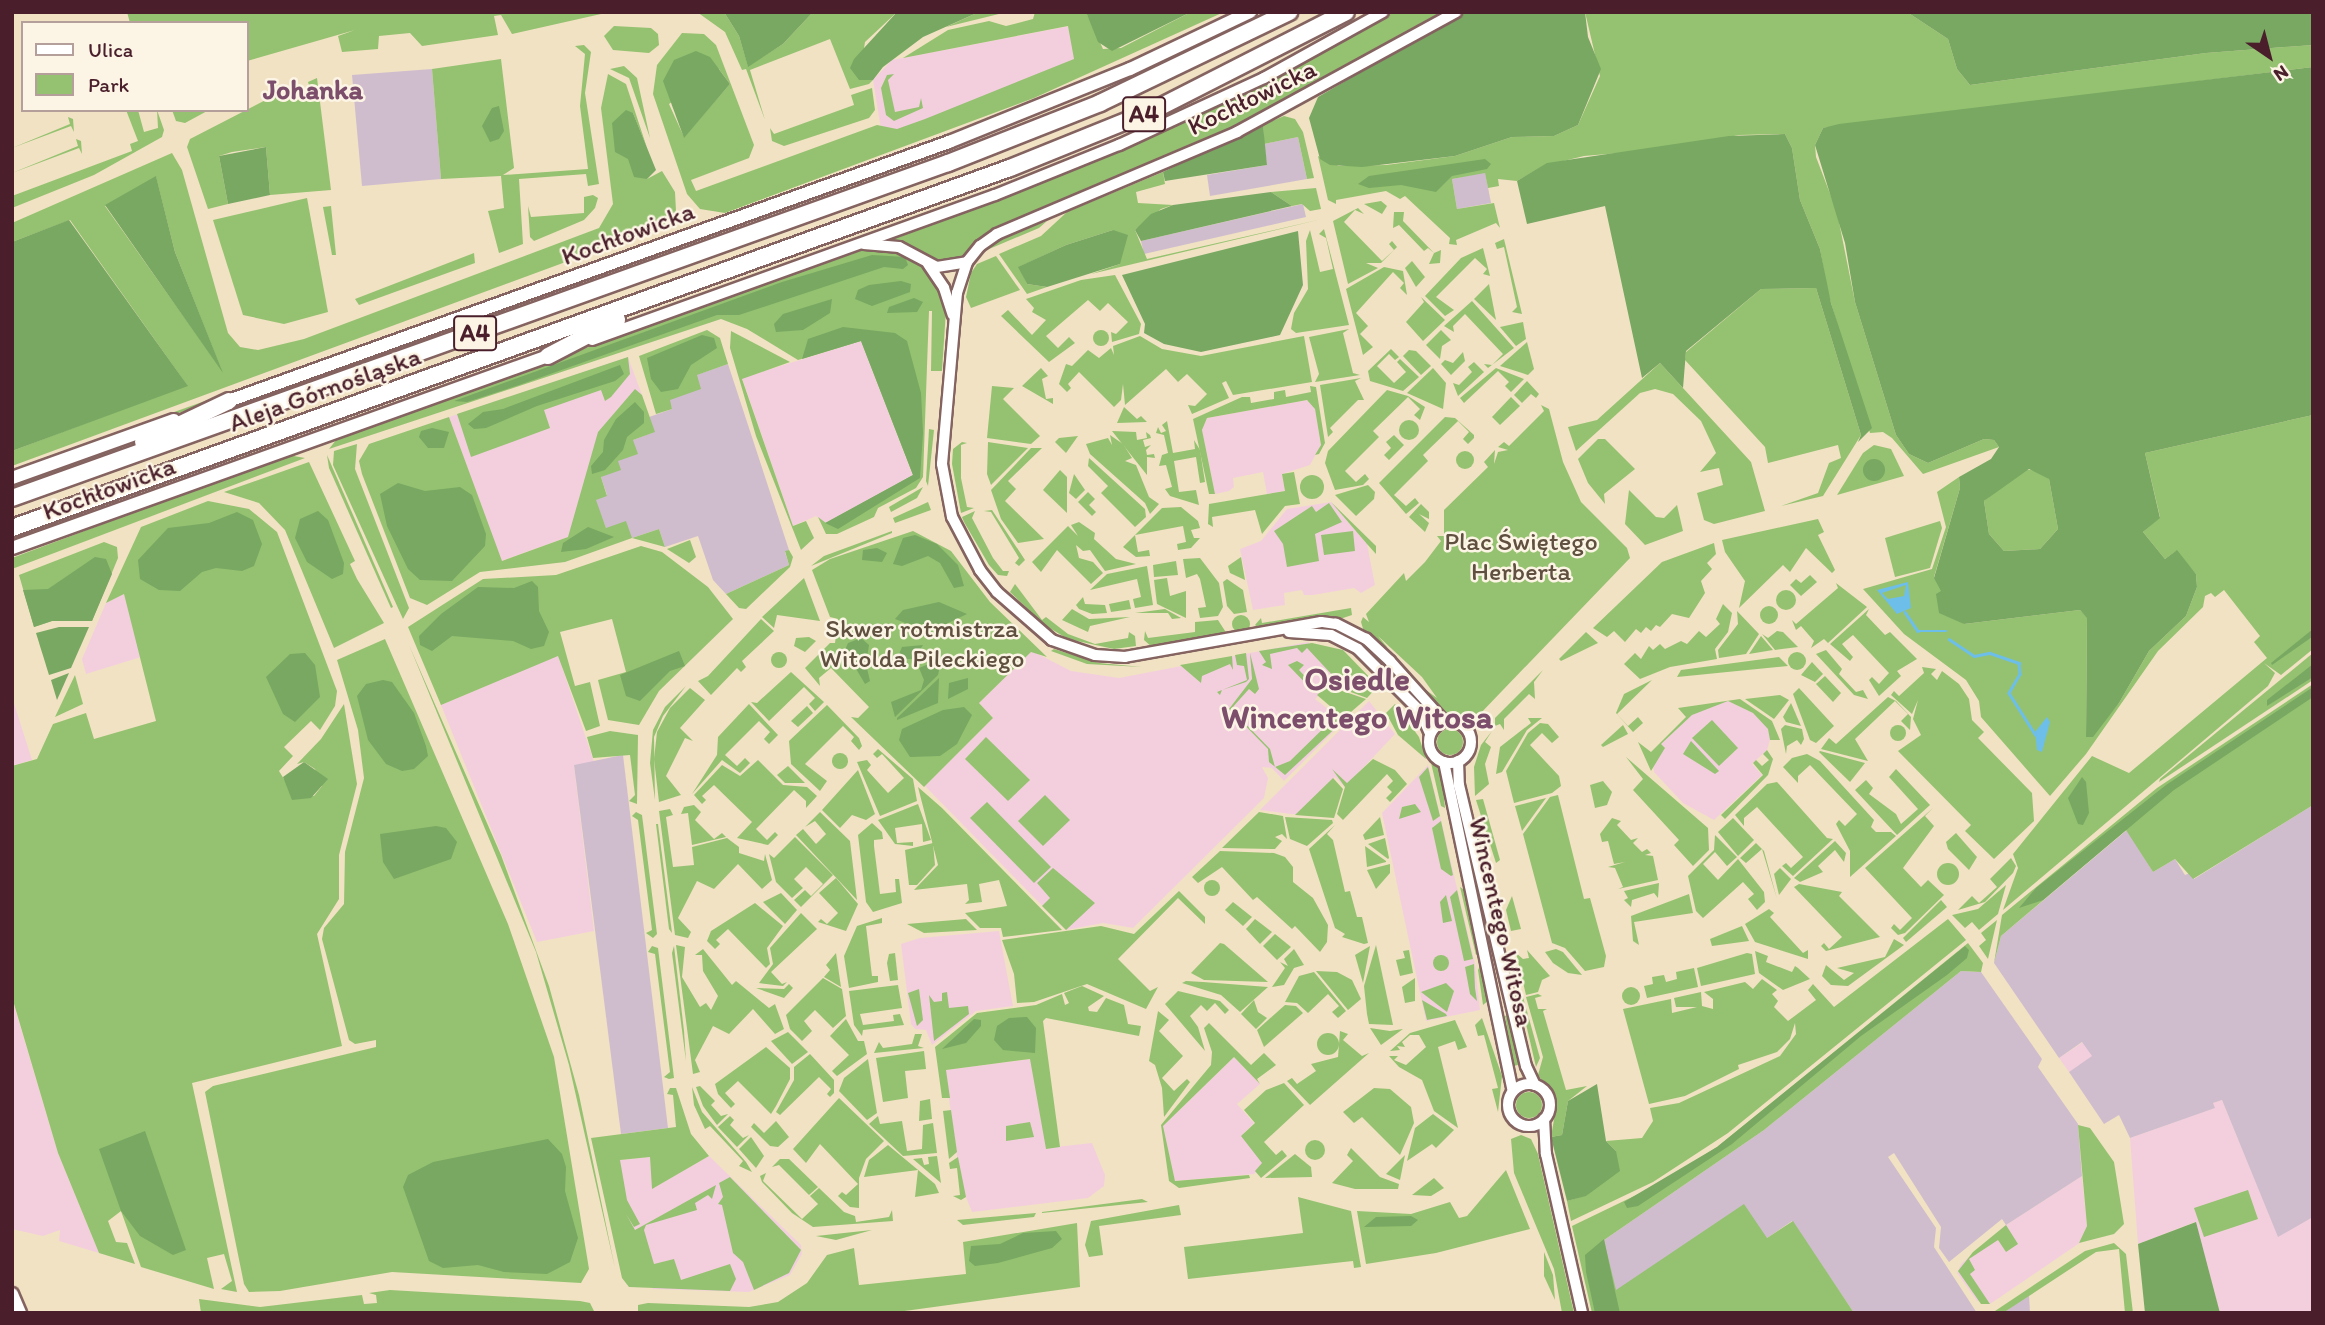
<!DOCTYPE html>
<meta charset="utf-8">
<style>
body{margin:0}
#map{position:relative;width:2325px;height:1325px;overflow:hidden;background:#f1e2c3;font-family:Itim,sans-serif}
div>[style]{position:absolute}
.built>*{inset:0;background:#f3cfde}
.industrial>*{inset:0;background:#cfbdce}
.green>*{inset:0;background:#95c270}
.round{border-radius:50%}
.forest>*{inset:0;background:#78a862}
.water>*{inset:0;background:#6dbee8}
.stream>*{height:2.5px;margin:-1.25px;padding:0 1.25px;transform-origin:1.25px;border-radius:1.25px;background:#6dbee8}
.roads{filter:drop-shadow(2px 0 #846360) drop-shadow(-2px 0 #846360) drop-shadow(0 2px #846360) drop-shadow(0 -2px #846360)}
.tertiary>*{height:10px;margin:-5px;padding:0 5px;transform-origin:5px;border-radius:5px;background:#fff}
.tertiary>.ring{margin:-5px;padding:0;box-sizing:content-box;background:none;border:10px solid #fff;border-radius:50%}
.secondary>*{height:12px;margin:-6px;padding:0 6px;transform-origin:6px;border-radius:6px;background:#fff}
.motorway>*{height:16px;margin:-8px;padding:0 8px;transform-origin:8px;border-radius:8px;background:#fff}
span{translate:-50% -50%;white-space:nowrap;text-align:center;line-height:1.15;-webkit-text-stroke:5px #fcf5e5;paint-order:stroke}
.shield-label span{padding:2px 5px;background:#fcf5e5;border:2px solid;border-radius:5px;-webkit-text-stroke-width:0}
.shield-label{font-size:24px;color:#4a1f2b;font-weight:700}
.street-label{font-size:26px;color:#4a1f2b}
.park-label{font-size:26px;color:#605040}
.neighbourhood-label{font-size:28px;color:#7c4e6c;font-weight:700}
.district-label{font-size:33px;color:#7c4e6c;font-weight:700}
.frame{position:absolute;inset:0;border:14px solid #4a1f2b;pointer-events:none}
.legend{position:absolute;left:21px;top:21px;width:228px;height:91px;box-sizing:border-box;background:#fcf5e5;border:2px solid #b59f9b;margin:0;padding:9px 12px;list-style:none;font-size:21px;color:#4a1f2b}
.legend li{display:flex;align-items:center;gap:14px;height:35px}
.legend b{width:35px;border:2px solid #b59f9b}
.north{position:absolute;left:2234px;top:21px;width:70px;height:70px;-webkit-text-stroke:5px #fcf5e5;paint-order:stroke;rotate:145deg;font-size:19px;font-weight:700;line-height:28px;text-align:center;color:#4a1f2b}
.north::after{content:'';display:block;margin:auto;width:24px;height:32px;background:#4a1f2b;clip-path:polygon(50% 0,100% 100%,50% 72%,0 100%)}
</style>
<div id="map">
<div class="built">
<i style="clip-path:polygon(1075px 25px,1081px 62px,883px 141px,873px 80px,892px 60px)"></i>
<i style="clip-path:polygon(861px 341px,913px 476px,825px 523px,816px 516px,793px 526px,742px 378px)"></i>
<i style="clip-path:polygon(628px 357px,642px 395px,568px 537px,501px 561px,449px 417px)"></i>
<i style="clip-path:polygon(1307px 400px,1315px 408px,1321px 445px,1310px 465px,1282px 474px,1285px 491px,1267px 494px,1263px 472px,1233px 478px,1234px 487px,1229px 491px,1215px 494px,1202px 430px,1207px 418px)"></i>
<i style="clip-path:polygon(1331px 502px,1367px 544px,1375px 585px,1361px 593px,1354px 588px,1313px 595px,1304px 595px,1302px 590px,1284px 593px,1285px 605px,1253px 610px,1240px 549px,1261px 541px,1287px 509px)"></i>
<i style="clip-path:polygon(124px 594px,141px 657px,86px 674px,82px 659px,106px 603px)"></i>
<i style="clip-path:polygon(1308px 642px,1340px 676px,1315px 699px,1344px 721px,1284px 781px,1272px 768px,1262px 767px,1268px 778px,1264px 798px,1133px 928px,1103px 923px,1066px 930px,925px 786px,993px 718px,979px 703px,1032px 651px,1071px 671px,1119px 678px)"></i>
<i style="clip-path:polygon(558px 655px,594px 762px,574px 766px,594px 931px,537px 942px,441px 705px)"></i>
<i style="clip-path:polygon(12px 697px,32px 760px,12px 766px)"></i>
<i style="clip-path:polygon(1369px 701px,1395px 734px,1345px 787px,1335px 777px,1299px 815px,1260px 810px)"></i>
<i style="clip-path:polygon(1728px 701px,1753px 713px,1769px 729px,1770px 740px,1767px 750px,1752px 764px,1762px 775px,1714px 820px,1683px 803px,1654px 772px,1653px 763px,1664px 748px,1661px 744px,1698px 709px)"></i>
<i style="clip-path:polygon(1428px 765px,1475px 964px,1480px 1010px,1426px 1021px,1382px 813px)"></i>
<i style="clip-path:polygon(999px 931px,1013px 1006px,976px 1011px,932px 1045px,926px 1030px,915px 1029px,911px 1024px,901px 944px,920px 938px)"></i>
<i style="clip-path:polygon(14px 1005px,58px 1153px,99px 1253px,59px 1241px,60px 1230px,43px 1236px,12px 1229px)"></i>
<i style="clip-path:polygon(2083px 1042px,2093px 1057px,2069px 1072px,2059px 1058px)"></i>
<i style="clip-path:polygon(1234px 1057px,1260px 1084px,1237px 1104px,1254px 1123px,1243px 1134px,1269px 1161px,1254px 1174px,1175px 1181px,1163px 1126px)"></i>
<i style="clip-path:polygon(1031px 1059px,1046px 1148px,1092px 1143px,1105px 1175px,1104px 1186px,1088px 1198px,972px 1212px,961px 1185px,945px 1070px)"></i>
<i style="clip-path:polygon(2222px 1100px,2278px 1236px,2313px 1217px,2313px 1313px,2220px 1313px,2195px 1222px,2138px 1244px,2130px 1138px,2214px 1108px,2213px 1103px)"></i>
<i style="clip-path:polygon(709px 1156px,801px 1245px,802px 1254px,790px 1275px,749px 1292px,653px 1289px,623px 1208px,620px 1160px,650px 1157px,653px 1188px)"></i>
<i style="clip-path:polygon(2082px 1176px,2087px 1226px,2081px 1242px,1990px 1304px,1977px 1301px,1957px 1273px,1961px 1264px,2006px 1225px)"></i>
</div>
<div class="industrial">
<i style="clip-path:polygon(432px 69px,441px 179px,362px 186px,352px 75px)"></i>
<i style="clip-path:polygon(1298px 137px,1307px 179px,1210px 196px,1207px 175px,1267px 165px,1264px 144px)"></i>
<i style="clip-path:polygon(1485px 172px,1491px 203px,1457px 209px,1452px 179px)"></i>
<i style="clip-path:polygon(1303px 204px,1306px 217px,1144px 254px,1141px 241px)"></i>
<i style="clip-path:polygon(728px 364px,789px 550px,785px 552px,789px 565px,726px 594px,713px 580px,698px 536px,665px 547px,659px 529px,632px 538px,606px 528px,595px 500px,607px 495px,601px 477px,633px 440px,654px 432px,649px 417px,672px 409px,669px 400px,696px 375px)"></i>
<i style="clip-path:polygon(623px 755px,668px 1128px,621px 1134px,574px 765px)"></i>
<i style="clip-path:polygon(2313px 805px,2313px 1217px,2278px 1237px,2222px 1100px,2213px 1103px,2215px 1108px,2130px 1138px,2119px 1115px,2104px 1124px,2069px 1072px,2092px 1056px,2082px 1042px,2059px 1058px,1994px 963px,2001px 936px,2127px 830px,2153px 872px,2175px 859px,2185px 875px,2190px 873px,2194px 879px)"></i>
<i style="clip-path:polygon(1961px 971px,1981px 972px,2042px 1059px,2038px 1067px,2078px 1124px,2082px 1176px,2006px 1225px,2002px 1219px,1949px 1262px,1939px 1248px,1941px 1227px,1894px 1153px,1888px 1157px,1936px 1228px,1934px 1247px,1977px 1313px,1854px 1313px,1792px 1221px,1767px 1238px,1615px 1291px,1604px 1240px,1764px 1130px)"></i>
<i style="clip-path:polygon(2029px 1295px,2030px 1313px,2003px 1313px)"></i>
</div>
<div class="green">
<i style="clip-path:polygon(127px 12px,501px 14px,610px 12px,512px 34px,501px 15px,494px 16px,498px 35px,422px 46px,410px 33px,379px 36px,378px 49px,342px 52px,338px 36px,355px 30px,247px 61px,247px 23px,130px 23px)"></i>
<i style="clip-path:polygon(697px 12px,724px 12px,739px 36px,748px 66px,783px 44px,813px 12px,897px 12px,865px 42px,859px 80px,873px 80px,869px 84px,850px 89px,830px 39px,750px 70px,765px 120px,746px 69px,742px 70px,725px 32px)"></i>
<i style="clip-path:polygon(979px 12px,1007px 12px,946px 27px)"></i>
<i style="clip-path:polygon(evenodd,1035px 12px,1086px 12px,1103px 49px,1121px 48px,1191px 12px,1224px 12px,1034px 98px,725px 213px,700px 209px,687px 194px,653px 94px,657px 65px,682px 33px,704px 34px,716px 45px,754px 145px,749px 158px,691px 180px,696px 191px,877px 125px,897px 129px,925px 119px,1074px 59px,1068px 26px,903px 58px,948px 30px,989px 21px,1006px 26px,1033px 19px,1035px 12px,719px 69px,730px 84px,684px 137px,669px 104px,719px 69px)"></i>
<i style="clip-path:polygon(1394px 12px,1446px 12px,1240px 125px,994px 230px,962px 258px,939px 264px,887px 240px,1169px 129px,1295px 68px)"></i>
<i style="clip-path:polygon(1585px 12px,1907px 12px,1948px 39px,1957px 69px,1970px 85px,2206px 53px,2313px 45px,2313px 67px,1823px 128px,1815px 145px,1816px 157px,1837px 212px,1855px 302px,1896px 435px,1909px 454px,1928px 463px,1984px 439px,1994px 440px,1999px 447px,1923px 474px,1892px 438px,1883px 432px,1870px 433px,1828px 293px,1820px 249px,1800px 200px,1792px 148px,1785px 134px,1739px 135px,1666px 149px,1584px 156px,1543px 166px,1517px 181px,1498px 179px,1499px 186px,1488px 188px,1485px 173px,1452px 179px,1457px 209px,1494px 203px,1500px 228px,1496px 223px,1456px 240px,1457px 245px,1449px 244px,1450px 238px,1405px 196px,1400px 199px,1386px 191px,1336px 200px,1336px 204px,1328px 200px,1318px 156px,1339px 166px,1386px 165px,1455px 156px,1512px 137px,1554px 136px,1578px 125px,1600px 76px)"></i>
<i style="clip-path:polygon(614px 26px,651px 28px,658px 34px,659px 45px,649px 53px,613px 50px,604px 36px)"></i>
<i style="clip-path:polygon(575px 46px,584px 45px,591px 52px,585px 93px,599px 184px,588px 186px,586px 174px,519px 179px,523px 244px,499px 253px,488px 211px,504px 208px,501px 176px,441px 179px,432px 69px,501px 59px,514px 168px,503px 175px,588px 169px,580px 106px,585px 54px)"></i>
<i style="clip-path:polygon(624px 66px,637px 78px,650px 138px,629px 78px,610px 69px)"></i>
<i style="clip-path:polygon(evenodd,608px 74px,626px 84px,647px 148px,633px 113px,624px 154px,647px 179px,662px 171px,675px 192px,676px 211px,666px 225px,12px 466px,12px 451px,187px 385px,70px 220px,12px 242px,12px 223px,172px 153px,182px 170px,228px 333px,240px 347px,258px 350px,304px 339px,599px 228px,613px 204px,601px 108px,608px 74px,156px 177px,175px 252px,221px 369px,105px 206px,156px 177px)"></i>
<i style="clip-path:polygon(894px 74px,888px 80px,895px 112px,919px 107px,921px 98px,923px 108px,894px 121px,886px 115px,881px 88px,887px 75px)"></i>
<i style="clip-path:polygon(317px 78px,331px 190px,270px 195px,266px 147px,232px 152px,219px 156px,228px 204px,208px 209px,187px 147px,190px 139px,285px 90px,296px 100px,312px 95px,308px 82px)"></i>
<i style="clip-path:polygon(872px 88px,875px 110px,869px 118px,784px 146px,772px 141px,770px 128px,774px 134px,854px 105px,851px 95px)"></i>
<i style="clip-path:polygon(126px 110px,138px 110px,144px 132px,158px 128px,157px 110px,164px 130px,162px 137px,94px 175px,12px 208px,12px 196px,132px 151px,130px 144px,138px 141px)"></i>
<i style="clip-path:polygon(172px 110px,209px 110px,185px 123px,176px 121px)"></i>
<i style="clip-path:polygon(1284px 116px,1295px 119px,1303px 132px,1314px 178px,1307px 179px,1298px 137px,1264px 144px,1263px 125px)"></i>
<i style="clip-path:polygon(68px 117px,73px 119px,74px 132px,71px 126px,12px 148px,70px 124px)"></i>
<i style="clip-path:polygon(76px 139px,81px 141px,82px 154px,79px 148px,12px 173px,78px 146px)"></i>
<i style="clip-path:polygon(1163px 172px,1165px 184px,1136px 192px,1138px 203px,1173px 205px,1161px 209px,1135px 230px,1147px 259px,1322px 219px,1091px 274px,1120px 264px,1113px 230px,1066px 245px,1019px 267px,1027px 284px,1047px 287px,1027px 294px,999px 254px,1041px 236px,1067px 212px)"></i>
<i style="clip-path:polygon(1316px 188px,1321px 209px,1310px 211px,1302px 204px,1292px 206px,1271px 192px)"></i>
<i style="clip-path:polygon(593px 195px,598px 198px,595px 208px,584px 220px,534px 241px,530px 237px,528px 206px,531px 217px,584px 213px,584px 197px)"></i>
<i style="clip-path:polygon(307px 198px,328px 312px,284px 324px,243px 315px,213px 220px)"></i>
<i style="clip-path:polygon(1381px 201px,1387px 206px,1382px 214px,1364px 204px)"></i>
<i style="clip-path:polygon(331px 206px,336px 255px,332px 255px,323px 207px)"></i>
<i style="clip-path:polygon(1358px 208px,1364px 214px,1355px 210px,1344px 222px,1382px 261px,1394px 250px,1389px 244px,1392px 241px,1397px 247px,1381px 263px,1366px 263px,1378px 268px,1348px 284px,1333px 221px)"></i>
<i style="clip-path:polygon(1394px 212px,1404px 212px,1403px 221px,1434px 253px,1441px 250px,1440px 263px,1429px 264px,1434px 253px,1428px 248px,1424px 251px,1399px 225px,1393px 228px)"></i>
<i style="clip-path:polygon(1047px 221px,1039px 228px,982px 252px,999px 239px)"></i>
<i style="clip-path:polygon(1324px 229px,1349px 325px,1296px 333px,1291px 329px,1294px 313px,1308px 289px,1306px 241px,1310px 230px,1320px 272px,1333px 269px,1326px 238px,1319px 234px)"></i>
<i style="clip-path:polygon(658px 239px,659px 242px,86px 446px,107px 436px)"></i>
<i style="clip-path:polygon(1504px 239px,1522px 314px,1512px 312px,1517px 307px,1504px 247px,1497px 249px,1495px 243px)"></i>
<i style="clip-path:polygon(888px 248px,913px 257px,940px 287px,946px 310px,942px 371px,931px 371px,932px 311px,929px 311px,923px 477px,916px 488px,878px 508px,874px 517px,837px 534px,826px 534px,818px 517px,826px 523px,913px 475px,861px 341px,798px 360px,747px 329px,721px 319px,329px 449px,340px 435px,866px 249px)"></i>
<i style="clip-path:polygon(1483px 248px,1490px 276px,1483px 274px,1487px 269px,1475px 258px,1436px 297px,1454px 310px,1445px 316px,1425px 296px,1461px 258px)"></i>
<i style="clip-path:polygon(474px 253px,475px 263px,359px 305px,355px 299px)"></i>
<i style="clip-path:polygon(996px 256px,1020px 290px,971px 308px,966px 297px,971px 273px,977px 264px)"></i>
<i style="clip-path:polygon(1412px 261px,1425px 277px,1416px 287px,1405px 268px)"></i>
<i style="clip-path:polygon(1384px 267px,1403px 271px,1407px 295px,1400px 288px,1404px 283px,1393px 272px,1356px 313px,1368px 326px,1360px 334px,1373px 347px,1363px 355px,1346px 289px)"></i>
<i style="clip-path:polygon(1115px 275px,1141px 324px,1139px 334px,1112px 342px,1111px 332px,1116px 334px,1128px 322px,1108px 303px,1100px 311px,1088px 300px,1046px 336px,1058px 348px,1069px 337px,1075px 343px,1049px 362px,1001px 316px,1008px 310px,1032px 335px,1046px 320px,1032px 312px,1034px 308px,1026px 299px,1081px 280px)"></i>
<i style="clip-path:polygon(1489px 284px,1496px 320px,1474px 299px)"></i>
<i style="clip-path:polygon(1816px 288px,1861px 435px,1823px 496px,1781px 506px,1818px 493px,1829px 463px,1841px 458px,1838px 445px,1768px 463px,1765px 447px,1685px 360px,1686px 352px,1761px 289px)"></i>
<i style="clip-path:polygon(1421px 297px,1445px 320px,1423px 341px,1406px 322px,1424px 302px)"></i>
<i style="clip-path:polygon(1472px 301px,1514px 348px,1488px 368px,1484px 364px,1492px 365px,1503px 354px,1465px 314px,1453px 326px,1454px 332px,1444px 326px)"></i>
<i style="clip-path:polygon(1523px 322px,1526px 339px,1516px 346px,1500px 327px)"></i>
<i style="clip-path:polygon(1349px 329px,1343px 333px,1353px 373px,1360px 375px,1315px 382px,1319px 374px,1309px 337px)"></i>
<i style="clip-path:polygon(707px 330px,720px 338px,728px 364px,697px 375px,701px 389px,670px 400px,672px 409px,656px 414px,639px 356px)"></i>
<i style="clip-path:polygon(1441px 330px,1451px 340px,1442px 346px,1440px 359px,1426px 345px)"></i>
<i class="round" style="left:1093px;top:330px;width:16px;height:16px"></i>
<i style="clip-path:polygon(731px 331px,790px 362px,742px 379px,793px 526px,806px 521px,814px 538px,801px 550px,756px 436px,730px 348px)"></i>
<i style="clip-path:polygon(1140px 336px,1162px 349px,1201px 356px,1304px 336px,1312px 382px,1233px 395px,1226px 381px,1222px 383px,1229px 398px,1192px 414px,1188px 405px,1195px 406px,1207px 394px,1187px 374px,1178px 382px,1166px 369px,1125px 405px,1123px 384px,1121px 400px,1114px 407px,1079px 372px,1068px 384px,1071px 388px,1067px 392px,1059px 384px,1066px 364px,1072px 366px,1088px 350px,1099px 358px,1111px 348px,1114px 355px,1113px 346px)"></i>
<i style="clip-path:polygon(1527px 342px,1534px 369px,1528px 375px,1500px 366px)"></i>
<i style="clip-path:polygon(1391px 349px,1399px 357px,1395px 360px,1389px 354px,1377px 366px,1394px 383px,1406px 372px,1397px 362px,1400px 359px,1419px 377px,1403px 391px,1370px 381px,1368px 371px)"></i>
<i style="clip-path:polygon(1409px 350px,1416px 351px,1431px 366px,1421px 375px,1403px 356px)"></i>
<i style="clip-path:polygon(1463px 352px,1465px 361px,1451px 375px,1441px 364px,1445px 360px,1453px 363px)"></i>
<i style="clip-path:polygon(628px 357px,630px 374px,611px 397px,605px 401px,601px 390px,544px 410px,550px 428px,471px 457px,457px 414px)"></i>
<i style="clip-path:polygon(1474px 362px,1484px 372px,1458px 396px,1453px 383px,1459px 385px,1472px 372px,1468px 367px)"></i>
<i style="clip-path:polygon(1660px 363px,1751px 462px,1765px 511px,1714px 524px,1704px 520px,1697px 493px,1723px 485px,1719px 468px,1700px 472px,1716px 453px,1701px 421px,1673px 394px,1655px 389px,1640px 393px,1576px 451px,1568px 427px,1597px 420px)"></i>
<i style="clip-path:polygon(1041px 368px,1048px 376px,1042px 379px,1046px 399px,1053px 398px,1053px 404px,1022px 386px)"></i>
<i style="clip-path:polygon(1433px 368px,1446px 383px,1443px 409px,1407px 393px)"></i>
<i style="clip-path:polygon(1496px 368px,1524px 379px,1511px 392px,1505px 386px,1509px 382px,1498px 371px,1464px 403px,1460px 398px)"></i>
<i style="clip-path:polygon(1361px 378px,1355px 381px,1364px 400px,1358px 400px,1330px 428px,1333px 432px,1328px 437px,1320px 385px)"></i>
<i style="clip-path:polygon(1527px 381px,1539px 394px,1536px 398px,1531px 394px,1522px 403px,1514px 395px)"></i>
<i style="clip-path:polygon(992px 386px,1014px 388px,1003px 399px,1040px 436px,1031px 444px,987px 438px)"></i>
<i style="clip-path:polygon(1310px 386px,1316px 387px,1325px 443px,1319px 454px,1315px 455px,1321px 445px,1315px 409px,1307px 400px,1207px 418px,1202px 430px,1215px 494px,1209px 494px,1193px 419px,1242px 397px,1250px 397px,1251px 403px,1274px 399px,1274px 392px,1285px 390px,1286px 397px,1311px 392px)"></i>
<i style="clip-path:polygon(635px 389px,642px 395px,655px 432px,633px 440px,638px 454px,618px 461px,621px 470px,601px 477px,607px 496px,596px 500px,606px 528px,626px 521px,632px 538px,659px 529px,665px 547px,632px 538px,565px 562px,480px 572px,427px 605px,410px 598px,362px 474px,359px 461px,369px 444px,449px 417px,502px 561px,568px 537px,598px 432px)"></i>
<i style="clip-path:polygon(1387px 390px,1408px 396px,1425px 407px,1420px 420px,1414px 415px,1420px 409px,1408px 397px,1373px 431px,1379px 437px,1345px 471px,1356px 482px,1365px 474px,1369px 479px,1363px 485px,1335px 490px,1325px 463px,1328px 451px)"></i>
<i style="clip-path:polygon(1511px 397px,1520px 406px,1500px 425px,1492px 417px)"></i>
<i style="clip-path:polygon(1541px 405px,1549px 409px,1563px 462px,1581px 502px,1627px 548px,1630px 558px,1478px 716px,1462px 721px,1441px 712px,1429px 699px,1426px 690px,1437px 698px,1422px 677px,1378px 636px,1388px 648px,1364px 632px,1361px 622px,1363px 617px,1369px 622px,1366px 614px,1404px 573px,1406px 581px,1425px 562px,1441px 541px,1437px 536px,1444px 536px,1444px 510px,1488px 467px,1484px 462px,1495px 450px,1494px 464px,1498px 452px,1508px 450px,1498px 447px,1504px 442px,1509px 446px,1544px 411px)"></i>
<i style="clip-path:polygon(1124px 407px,1137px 419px,1141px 416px,1147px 422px,1117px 423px)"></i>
<i style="clip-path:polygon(2313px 415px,2313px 649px,2281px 675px,2264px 663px,2275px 673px,2268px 686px,2003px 910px,2018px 868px,2013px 854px,2092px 756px,2129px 773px,2267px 658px,2254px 642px,2260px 636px,2224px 590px,2215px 597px,2211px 593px,2205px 596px,2203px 607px,2158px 651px,2086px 754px,2050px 796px,1981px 717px,1979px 701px,1966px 680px,1904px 634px,1863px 589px,1932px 569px,1946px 527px,1937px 492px,1959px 477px,1960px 488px,1934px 577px,1964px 624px,2080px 610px,2087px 617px,2086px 736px,2091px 736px,2119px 703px,2149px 651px,2186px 616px,2197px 587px,2196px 574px,2176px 551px,2165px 559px,2143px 532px,2160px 517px,2145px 453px)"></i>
<i style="clip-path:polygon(1445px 417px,1455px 418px,1474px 435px,1474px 438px,1468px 444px,1463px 439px,1469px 432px,1458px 421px,1423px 455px,1428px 461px,1394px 495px,1406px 506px,1415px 498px,1419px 503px,1406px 514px,1379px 483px)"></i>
<i class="round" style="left:1399px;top:420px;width:20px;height:20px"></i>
<i style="clip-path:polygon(1167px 421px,1173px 453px,1195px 449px,1194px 440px,1200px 450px,1205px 482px,1200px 483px,1196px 457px,1174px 461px,1179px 492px,1196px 490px,1199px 505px,1170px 496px,1165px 489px,1172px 487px,1166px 465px,1159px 466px,1162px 455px,1168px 453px,1164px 435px,1156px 433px,1158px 427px,1161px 433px,1166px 431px,1162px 425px)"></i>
<i style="clip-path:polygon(929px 429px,934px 430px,928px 486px,926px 481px)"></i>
<i style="clip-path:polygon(1112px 431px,1136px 432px,1137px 440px,1147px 438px,1146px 432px,1150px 435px,1151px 438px,1143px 440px,1145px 447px,1151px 445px,1146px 450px,1147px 455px,1154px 454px,1155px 458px,1147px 457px,1147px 475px)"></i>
<i style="clip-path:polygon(1110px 435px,1123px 444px,1132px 458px,1125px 461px,1136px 465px,1149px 497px,1159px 504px,1150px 514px,1145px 503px,1090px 454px,1086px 444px,1108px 438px,1112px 445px)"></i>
<i style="clip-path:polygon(1394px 435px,1404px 445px,1389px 460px,1384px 455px,1391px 448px,1386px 442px)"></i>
<i style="clip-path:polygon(1078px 436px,1066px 453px,1055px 442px,1059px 438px)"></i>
<i style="clip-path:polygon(1598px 439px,1605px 439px,1635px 469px,1604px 494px,1605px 504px,1588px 483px,1578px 459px)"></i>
<i style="clip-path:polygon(962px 442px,967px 443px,961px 445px,961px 478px,967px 507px,974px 508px,961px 513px,952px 464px,953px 449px)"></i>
<i style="clip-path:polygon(988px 442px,1028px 448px,991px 485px,987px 474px)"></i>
<i style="clip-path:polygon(357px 444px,355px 469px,409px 608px,403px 619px,333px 465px,334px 451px)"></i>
<i style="clip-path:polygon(1874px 445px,1891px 449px,1904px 476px,1837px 495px,1863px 453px)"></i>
<i style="clip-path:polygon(124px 446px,114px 452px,12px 488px,12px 484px)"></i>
<i style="clip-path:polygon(1031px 448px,1042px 448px,1008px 481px,1016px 489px,1005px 501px,1044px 539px,1018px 543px,1001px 519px,991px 490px)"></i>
<i class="round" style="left:1456px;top:451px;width:18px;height:18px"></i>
<i style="clip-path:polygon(288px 455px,305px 458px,12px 569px,12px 558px)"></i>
<i style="clip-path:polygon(327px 455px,393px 607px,391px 608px,329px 468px)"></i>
<i style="clip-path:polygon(1089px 458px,1145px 509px,1146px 517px,1135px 527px,1101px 493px,1108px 486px,1088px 466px)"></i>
<i style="clip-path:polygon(309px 462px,355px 561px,350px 564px,357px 579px,384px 623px,334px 648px,285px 530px,259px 503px,224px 492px)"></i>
<i style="clip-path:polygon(2023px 469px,2044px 472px,2049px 479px,2058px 529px,2040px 549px,2004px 551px,1989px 534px,1984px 501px)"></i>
<i style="clip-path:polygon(1060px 470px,1067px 477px,1067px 513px,1043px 490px)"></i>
<i style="clip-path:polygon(1294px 472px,1300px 504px,1285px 506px,1262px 534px,1255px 510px,1212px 517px,1213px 527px,1208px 524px,1209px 504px,1285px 491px,1282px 474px)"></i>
<i style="clip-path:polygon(1074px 474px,1085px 490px,1076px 499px,1069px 493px)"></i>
<i class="round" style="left:1300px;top:475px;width:24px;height:24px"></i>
<i style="clip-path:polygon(1368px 485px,1375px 492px,1374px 499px,1356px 516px,1335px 495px)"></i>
<i style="clip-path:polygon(923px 487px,917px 498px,891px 512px,889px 507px)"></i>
<i style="clip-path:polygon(1629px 490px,1656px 517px,1664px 518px,1677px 505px,1683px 531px,1645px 545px,1625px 524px)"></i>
<i style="clip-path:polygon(1088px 492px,1095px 499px,1089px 505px,1096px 512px,1092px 516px,1078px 502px)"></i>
<i style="clip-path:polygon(208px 501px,249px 509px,277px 532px,337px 691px,335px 706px,320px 730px,311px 721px,284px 747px,293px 756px,279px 771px,295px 797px,314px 796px,322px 786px,315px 769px,304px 762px,297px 764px,321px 739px,344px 704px,357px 784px,339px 855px,339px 899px,317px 934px,342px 1046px,192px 1083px,237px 1292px,221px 1289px,232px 1281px,224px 1254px,207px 1258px,214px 1289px,141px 1267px,121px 1211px,108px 1221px,116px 1242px,127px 1243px,135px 1264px,99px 1253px,58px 1153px,12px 997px,12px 766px,37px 759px,53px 724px,86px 713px,94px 739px,156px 721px,124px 594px,106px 603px,141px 527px)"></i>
<i style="clip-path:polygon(928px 502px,931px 510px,895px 523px,893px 518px)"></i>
<i style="clip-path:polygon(1331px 502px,1376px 546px,1376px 554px,1367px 544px)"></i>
<i style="clip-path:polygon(1329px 503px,1342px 522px,1315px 534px,1319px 561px,1287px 567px,1283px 544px,1274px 531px,1312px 506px,1316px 512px)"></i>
<i style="clip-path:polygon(1421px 504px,1429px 512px,1429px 519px,1419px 514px,1429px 523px,1425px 532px,1409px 517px)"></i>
<i style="clip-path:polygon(1181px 507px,1198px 521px,1200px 528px,1191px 530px,1194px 538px,1200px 538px,1191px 548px,1178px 550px,1177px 544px,1186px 542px,1183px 526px,1135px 535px,1138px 552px,1149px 550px,1150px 556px,1136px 557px,1123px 547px,1162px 508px)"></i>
<i style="clip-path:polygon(992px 510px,1025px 560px,1019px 566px,1015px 563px,1019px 558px,991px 512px,984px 511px)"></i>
<i style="clip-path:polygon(975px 511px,972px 518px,993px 558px,1003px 571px,1009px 571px,1007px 576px,998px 575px,989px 565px,964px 522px,962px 517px)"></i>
<i style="clip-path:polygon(1818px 519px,1824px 532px,1818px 535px,1835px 570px,1832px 573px,1806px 548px,1790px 572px,1783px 565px,1739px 608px,1745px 581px,1725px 552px,1722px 540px)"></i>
<i style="clip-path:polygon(1940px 521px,1942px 528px,1930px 568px,1895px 577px,1885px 538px)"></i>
<i style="clip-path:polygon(1079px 522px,1095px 533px,1094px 539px,1116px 559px,1136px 564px,1105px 571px,1090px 550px,1083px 551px,1076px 545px,1079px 558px,1093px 562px,1103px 573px,1091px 584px,1057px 550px,1041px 572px,1032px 562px,1068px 526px,1078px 536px,1071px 525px)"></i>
<i style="clip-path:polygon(892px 531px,892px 533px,811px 566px,824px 556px)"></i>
<i style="clip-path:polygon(913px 531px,951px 551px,990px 602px,1047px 657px,1031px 652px,979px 703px,993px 718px,924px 787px,851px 717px,858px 718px,869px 707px,831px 668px,819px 678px,820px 686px,805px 668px,830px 643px,835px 643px,838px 619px,830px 617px,812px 570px,830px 559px)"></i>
<i style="clip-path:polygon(1353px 531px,1355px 551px,1324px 555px,1321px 535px)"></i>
<i style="clip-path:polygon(690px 540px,696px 557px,689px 563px,667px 549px)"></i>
<i style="clip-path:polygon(104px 542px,117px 547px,118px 558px,92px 621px,52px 621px,34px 627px,19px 575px)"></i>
<i style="clip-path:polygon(1714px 543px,1716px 554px,1707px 563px,1712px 569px,1701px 581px,1705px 593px,1689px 618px,1672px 614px,1660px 627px,1656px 625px,1651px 631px,1646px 627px,1641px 633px,1636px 629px,1625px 642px,1614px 631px,1607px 637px,1593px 628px,1662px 562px)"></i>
<i style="clip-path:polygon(641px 546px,662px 552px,708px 587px,733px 619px,659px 691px,639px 725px,608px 720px,598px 680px,626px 672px,612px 619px,560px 632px,575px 686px,590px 682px,600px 726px,586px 731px,558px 656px,441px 705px,408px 627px,483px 579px,556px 575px)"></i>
<i style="clip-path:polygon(789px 550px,793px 557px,790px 567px,746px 609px,739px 608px,726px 594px,789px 565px,785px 551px)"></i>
<i style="clip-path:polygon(1241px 557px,1245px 580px,1230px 573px,1228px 566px)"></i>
<i style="clip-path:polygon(1200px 558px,1219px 583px,1223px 607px,1218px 616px,1200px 618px,1198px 608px,1206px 607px,1200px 579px,1197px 574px,1186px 578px,1183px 559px)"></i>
<i style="clip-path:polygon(1176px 561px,1178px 575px,1154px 577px,1153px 565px)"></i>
<i style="clip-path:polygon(1147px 566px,1153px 605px,1135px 608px,1133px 599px,1141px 597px,1137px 579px,1090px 590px,1107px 574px)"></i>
<i style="clip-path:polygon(1810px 575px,1817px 582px,1801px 596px,1790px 585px,1796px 579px,1801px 583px)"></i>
<i style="clip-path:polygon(804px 578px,820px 621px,777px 615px,774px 628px,762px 617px)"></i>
<i style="clip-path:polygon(1167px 578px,1170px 596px,1186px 591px,1186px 618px,1157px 604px,1154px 580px)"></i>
<i style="clip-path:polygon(1227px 579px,1243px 590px,1247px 612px,1234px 614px,1227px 606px,1223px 582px)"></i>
<i style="clip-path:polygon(1836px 583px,1867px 607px,1828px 643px,1824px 639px,1811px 648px,1814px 641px,1801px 626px,1796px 630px,1792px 620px,1796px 624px,1838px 588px)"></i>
<i style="clip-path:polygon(1015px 584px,1042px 620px,1046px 617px,1068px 634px,1095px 644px,1128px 638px,1129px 632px,1135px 636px,1136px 646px,1114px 649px,1068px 639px,1046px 626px,1010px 592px)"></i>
<i class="round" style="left:1776px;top:590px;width:20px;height:20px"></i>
<i style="clip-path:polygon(1083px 597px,1085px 604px,1105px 605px,1107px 613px,1092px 614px,1079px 609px,1076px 605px)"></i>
<i style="clip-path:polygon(1129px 600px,1131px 609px,1111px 612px,1109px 604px)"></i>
<i style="clip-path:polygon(1723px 604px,1732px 613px,1728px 632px,1715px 649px,1717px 659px,1670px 667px,1640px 679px,1624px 664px,1635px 653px,1641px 659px,1649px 646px,1653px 650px,1660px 644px,1665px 649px,1681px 641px,1687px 644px,1699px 631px,1706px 637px,1720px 624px,1716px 619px)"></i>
<i class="round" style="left:1760px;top:606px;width:18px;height:18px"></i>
<i style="clip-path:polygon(1351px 608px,1352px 615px,1340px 619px,1260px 629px,1255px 625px,1261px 618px,1262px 623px)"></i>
<i style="clip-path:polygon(1072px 609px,1089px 619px,1130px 617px,1090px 626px,1088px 632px,1062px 620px)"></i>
<i style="clip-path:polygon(1165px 609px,1181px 618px,1172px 619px,1168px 613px,1135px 613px)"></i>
<i style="clip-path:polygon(1869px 609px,1866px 615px,1885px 635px,1890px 632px,1917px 659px,1897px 671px,1901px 676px,1879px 696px,1869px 680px,1872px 677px,1879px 684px,1889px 673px,1853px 635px,1842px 644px,1853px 657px,1850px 661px,1830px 644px)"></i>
<i style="clip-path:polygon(1737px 611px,1759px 634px,1746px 654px,1719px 658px,1718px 650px,1738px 624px)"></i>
<i class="round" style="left:1232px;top:615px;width:18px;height:18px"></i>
<i style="clip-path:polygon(761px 619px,774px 631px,742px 661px,746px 667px,741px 672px,737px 668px,711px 695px,698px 681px,708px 676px)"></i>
<i style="clip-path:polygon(1218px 620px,1227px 634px,1152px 647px,1144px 640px,1145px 631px,1148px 638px,1195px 632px,1195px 622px)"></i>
<i style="clip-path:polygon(1311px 627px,1336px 629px,1356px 638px,1403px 681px,1400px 684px,1360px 646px)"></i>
<i style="clip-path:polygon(1777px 631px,1783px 632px,1798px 647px,1775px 650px,1762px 634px,1768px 638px)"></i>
<i style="clip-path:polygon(1586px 632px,1598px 643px,1561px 661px,1559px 659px)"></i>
<i style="clip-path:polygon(1761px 636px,1773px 650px,1749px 654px)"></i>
<i style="clip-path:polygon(809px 637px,816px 641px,805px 652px,794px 646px,796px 638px)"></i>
<i style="clip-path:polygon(385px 639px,508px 924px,554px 1057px,589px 1269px,581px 1283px,392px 1272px,280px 1291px,249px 1292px,244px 1284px,205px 1092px,213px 1086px,376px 1047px,376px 1040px,355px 1044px,349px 1040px,322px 939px,324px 928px,344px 904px,345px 852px,364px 778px,358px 730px,337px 660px)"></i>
<i style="clip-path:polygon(1312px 643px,1343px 650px,1378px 686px,1367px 698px,1329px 684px,1335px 678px,1307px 648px,1302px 653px,1297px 648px,1270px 654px,1272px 669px,1262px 665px,1266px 662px,1259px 651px)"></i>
<i style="clip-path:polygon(409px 645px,501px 855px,549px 986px,579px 1095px,615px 1268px,569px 1065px,536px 952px)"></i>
<i style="clip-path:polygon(1054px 649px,1099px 663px,1142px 667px,1087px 664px,1051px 651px)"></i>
<i style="clip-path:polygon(1826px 650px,1842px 669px,1839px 674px,1856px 692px,1863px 690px,1868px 699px,1854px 695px,1816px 654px)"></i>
<i class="round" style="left:1788px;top:652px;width:18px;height:18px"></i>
<i class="round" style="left:771px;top:652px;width:16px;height:16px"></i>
<i style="clip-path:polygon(1246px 653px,1249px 679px,1246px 682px,1222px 690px,1220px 695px,1217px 692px,1247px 680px,1244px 666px,1237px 665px,1235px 655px)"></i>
<i style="clip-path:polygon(1250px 653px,1259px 689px,1255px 694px,1249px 689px,1231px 709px,1270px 749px,1275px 767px,1290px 761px,1334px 718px,1343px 721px,1285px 775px,1269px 762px,1268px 749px,1229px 709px,1252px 679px)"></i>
<i style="clip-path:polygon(2313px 653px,2313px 680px,2159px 782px,2160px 779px)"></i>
<i style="clip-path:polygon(1232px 656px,1233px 670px,1230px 664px,1202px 676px,1201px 683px,1180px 665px)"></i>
<i style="clip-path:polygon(1779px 657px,1788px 666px,1677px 677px,1681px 670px)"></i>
<i style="clip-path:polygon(1297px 661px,1304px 665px,1299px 670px,1318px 690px,1315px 693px,1288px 665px)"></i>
<i style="clip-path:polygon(1812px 662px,1823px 674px,1815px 682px,1801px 675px)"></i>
<i style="clip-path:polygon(1922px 667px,1936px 669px,1931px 674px,1937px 680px,1942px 671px,1959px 684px,1969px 699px,1972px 720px,1984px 732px,1978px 738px,2032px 793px,2034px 821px,1994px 859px,1965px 831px,1971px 825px,1898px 751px,1921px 735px,1913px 719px,1918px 700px,1912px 714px,1891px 695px,1894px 691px,1899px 696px,1924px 673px)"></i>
<i style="clip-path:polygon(1543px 670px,1534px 682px,1535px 699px,1529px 694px,1504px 719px,1504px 730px,1500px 724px,1495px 726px,1495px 718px)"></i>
<i style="clip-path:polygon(791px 672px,824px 702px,815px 711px,809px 704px,815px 698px,804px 687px,769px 721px,751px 702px,757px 703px)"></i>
<i style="clip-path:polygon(75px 675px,83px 704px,55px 717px)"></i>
<i style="clip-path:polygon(1825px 676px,1841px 693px,1833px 702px,1816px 684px)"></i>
<i style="clip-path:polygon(1652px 680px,1617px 714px,1628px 726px,1638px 717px,1643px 723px,1633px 732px,1616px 713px,1624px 694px)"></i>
<i style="clip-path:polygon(2313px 684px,2313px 805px,2193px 879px,2175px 859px,2153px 872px,2126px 830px,2001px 936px,1994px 963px,2002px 915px,2157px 788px)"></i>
<i style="clip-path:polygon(686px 686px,663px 716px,654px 737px,655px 800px,650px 763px,653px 730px,665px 707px)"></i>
<i style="clip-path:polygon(1327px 686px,1328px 686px,1366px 699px,1344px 718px,1317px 695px)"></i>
<i style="clip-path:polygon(690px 688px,705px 700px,680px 728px,693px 741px,685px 738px,666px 776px,681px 795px,659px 802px,654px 759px,657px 732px,670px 708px)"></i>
<i style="clip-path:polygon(1799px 688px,1834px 726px,1816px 743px,1810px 740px,1793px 694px)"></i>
<i style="clip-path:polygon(1780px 695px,1789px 700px,1774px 719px,1745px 699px)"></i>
<i style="clip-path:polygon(1888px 697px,1896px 701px,1911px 717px,1910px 730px,1901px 721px,1908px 714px,1895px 701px,1855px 739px,1868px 761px,1821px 749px,1829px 738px,1836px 744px)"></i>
<i style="clip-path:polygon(1740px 699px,1772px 721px,1780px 740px,1770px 740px,1768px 729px,1753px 713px,1728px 701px,1692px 715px,1661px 744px,1665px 748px,1651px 771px,1638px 742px,1651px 752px,1686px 717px,1678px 708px)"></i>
<i style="clip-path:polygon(1791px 703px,1801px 726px,1786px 722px,1783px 717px)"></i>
<i style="clip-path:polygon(749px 704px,778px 735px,769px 744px,764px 739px,770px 732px,759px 721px,725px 755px,737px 766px,745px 758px,750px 763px,740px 773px,722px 760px,692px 794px,717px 755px,718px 737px)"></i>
<i style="clip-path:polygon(1395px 704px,1419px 737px,1426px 759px,1398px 735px,1386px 713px)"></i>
<i style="clip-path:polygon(827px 705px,859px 738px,862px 746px,859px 750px,851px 741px,854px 737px,843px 726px,805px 764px,827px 781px,820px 791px,791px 764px,789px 741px)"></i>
<i style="clip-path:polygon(807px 706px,813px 713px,798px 727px,791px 721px)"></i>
<i style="clip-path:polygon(1528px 718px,1542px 718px,1527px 730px,1502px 772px,1496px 774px,1500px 747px,1531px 723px)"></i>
<i style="clip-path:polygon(1712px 720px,1738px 748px,1719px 766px,1692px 738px)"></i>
<i style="clip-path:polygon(1540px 723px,1548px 724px,1559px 737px,1552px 743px,1542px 733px,1530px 745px,1559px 776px,1561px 786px,1552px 793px,1514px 803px,1506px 771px,1528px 733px)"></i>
<i style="clip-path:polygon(1623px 725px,1628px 734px,1603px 747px,1601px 745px)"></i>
<i style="clip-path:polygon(1785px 725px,1802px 729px,1804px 739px,1801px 745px,1797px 740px,1787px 746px,1786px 754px,1781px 729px)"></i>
<i class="round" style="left:1890px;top:725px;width:16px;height:16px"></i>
<i class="round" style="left:1437px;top:729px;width:26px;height:26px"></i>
<i style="clip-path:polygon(610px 731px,638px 735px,637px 804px,629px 801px,635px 795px,630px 755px,593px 758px,587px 737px)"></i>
<i style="clip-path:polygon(1492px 731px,1485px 742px,1491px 747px,1485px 764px,1489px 784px,1475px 796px,1474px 767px,1481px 745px)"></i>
<i style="clip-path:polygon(986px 737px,1030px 780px,1008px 801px,965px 759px)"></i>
<i style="clip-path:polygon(1691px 741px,1719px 771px,1715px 774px,1683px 754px)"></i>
<i style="clip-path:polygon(878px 749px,913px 779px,917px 801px,880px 816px,857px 762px,867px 760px,871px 765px,867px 770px,888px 793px,904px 778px,882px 754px,877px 758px,873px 754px)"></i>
<i style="clip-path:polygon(1767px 750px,1773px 759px,1768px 775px,1725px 819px,1721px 815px,1763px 775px,1753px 763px,1756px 760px,1762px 766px,1769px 760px,1763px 754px)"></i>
<i style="clip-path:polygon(1819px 752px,1820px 751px,1865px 763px,1850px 782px)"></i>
<i class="round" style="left:832px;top:753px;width:16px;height:16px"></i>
<i style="clip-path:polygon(1429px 754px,1441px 768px,1445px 808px,1441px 806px)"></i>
<i style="clip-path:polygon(1807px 754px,1820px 761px,1874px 820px,1871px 827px,1876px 832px,1891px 832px,1896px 836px,1850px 877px,1850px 851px,1836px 824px,1839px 820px,1845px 826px,1857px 814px,1810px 765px,1798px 776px,1798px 783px,1783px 767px,1792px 758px)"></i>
<i style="clip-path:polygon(1626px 757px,1708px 828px,1709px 850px,1693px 866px,1674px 845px,1679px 840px,1633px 790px,1643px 779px)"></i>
<i style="clip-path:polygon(1373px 759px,1395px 770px,1407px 784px,1390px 802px,1386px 798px,1392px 792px,1387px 787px,1393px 781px,1387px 774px,1343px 820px,1337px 814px,1345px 787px,1332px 769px,1347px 783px)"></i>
<i style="clip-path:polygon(758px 760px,783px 785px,807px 787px,817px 796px,806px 808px,806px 801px,794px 790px,756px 829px,767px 840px,775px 832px,778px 835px,768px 845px,737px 838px,752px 822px,714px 785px,702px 796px,706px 800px,702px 804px,694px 795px,722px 765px,740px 776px)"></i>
<i style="clip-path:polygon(788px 766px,805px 783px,785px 783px,777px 775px)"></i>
<i style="clip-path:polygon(1428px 767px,1440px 816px,1433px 821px,1419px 777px)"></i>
<i style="clip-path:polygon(1896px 769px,1930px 805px,1897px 835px,1855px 790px,1866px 780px,1873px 788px,1869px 794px,1896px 814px,1901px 824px,1918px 809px,1889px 777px)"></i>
<i style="clip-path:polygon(858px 770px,875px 814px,866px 820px,852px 815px,840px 828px,822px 810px)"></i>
<i style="clip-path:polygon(1333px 778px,1343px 789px,1334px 818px,1295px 815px)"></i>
<i style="clip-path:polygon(1603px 781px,1612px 792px,1607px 805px,1595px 808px,1590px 785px)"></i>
<i style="clip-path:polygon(1777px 782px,1827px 838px,1833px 839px,1793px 876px,1782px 866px,1786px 863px,1791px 868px,1803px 857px,1757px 807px,1744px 818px,1744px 826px,1735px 815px,1767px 784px)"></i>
<i style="clip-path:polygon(918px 787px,942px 808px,1062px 930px,1003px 937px,1001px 928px,980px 928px,965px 913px,1007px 906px,999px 880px,979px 884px,982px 902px,965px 904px,969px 900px,967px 884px,914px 890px,938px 865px)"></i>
<i style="clip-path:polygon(1045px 795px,1070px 820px,1043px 846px,1018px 821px)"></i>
<i style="clip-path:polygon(1558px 795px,1584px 899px,1590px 898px,1606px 956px,1604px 967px,1585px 971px,1565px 948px,1552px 943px,1523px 834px,1550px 797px)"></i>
<i style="clip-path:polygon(1546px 798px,1522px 831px,1515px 806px)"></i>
<i style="clip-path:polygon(1483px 799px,1500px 860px,1496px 863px,1476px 800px)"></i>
<i style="clip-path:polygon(987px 802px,1051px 867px,1034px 883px,970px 818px)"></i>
<i style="clip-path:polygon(918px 804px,931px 840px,923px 842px,922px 824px,895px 828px,897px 843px,913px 842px,913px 846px,895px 844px,878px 820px)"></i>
<i style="clip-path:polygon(1415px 804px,1421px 812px,1399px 819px,1402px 807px)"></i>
<i style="clip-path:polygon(694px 805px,701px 812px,695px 820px,714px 839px,722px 833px,726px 837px,692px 845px,688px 813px,681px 814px,684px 807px)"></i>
<i style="clip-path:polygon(1933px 808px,1925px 816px,1934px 826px,1903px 868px,1921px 887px,1928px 880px,1944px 895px,1905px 933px,1898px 935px,1891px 928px,1894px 924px,1900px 930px,1912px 918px,1865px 868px)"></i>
<i style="clip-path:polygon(670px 809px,673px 815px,666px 817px,673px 867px,694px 865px,692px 847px,727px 838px,739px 847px,739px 853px,764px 861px,765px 854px,772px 880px,762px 889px,738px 864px,714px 889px,697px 881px,678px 918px,691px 932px,688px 938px,675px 935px,659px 811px)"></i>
<i style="clip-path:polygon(636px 812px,642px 815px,657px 934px,653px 938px,646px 933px,652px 930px,638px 820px,632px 816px)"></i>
<i style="clip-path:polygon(820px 812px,850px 841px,857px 900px,796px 835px,803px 829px,816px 844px,826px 834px,815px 821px,805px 827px)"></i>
<i style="clip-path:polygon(1259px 812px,1283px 816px,1287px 839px,1282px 834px,1275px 837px,1282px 841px,1275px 849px,1222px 848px)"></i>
<i style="clip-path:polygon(1285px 817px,1332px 820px,1333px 823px,1307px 846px,1290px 839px)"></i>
<i style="clip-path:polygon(1380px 817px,1384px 835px,1365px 840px,1363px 835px)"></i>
<i style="clip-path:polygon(1612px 818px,1621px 821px,1617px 825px,1631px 840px,1638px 838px,1633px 843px,1642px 852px,1647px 849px,1651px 853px,1645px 855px,1653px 856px,1658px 880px,1618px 889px,1623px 887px,1615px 868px,1608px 867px,1625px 862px,1614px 864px,1608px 841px,1602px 842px,1600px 834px)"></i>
<i style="clip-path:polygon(1733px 818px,1754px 840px,1738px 856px,1718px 832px)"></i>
<i style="clip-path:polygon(1441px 821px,1453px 875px,1451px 876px,1441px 869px,1432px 828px)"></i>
<i style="clip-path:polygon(872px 823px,882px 832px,883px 839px,874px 840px,874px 846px,880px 894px,896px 892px,895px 879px,899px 879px,902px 903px,873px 912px,866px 902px,858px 835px)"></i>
<i style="clip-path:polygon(656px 824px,658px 824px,672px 933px,669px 929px)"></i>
<i style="clip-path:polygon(1335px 825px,1327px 834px,1333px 840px,1345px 892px,1350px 891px,1357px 917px,1362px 917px,1368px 943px,1364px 944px,1342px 937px,1345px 934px,1335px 928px,1309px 849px)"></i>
<i style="clip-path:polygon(1956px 833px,1977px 857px,1969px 870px,1948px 849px,1946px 842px)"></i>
<i style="clip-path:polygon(1715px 835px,1737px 857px,1727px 866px,1715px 852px,1703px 864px,1718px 880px,1738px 859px,1764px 892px,1765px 902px,1757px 910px,1748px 899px,1754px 894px,1743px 882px,1703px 918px,1696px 911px,1688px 876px,1714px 850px)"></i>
<i style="clip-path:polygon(795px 837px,833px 875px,801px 907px,794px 900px,805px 890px,811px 896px,823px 884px,806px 867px,794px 879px,803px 888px,792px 898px,776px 882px,769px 854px,774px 858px)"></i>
<i style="clip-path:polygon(1385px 838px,1389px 858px,1388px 859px,1368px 844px)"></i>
<i style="clip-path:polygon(1835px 841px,1846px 853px,1844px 862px,1835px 850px,1818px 866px,1823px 872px,1800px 882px,1794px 878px)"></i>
<i style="clip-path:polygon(933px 843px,935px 865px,917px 885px,909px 885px,905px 850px)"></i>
<i style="clip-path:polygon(1756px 843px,1764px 851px,1777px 899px,1762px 849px,1746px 863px,1740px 858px)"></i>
<i style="clip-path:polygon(1365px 846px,1386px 861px,1386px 862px,1367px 867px)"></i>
<i style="clip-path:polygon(1220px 851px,1274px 853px,1285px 857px,1293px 867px,1293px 882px,1313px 898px,1328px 925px,1327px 942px,1320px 952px,1295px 926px,1292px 929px,1257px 897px,1253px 900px,1222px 867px,1198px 883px,1192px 877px)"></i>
<i style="clip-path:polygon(2011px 858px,2016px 866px,2013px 873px,1985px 902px,1958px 910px,1972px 896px,1979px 903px,1997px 887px,1990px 879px)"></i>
<i class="round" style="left:1937px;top:863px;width:22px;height:22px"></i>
<i style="clip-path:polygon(1390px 864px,1390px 873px,1376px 889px,1367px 870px)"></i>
<i style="clip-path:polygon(1053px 868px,1095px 903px,1066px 930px,1042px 906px,1050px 898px,1037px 883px)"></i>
<i style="clip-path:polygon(1780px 868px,1791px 879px,1779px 895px,1774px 874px)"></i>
<i style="clip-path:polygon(836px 878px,858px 904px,846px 931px,818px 922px,821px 919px,827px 924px,838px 913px,819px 893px)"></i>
<i class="round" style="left:1204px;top:880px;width:16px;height:16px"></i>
<i style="clip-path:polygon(1659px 883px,1658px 898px,1654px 893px,1632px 900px,1631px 907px,1624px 900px,1628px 898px,1624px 891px)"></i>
<i style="clip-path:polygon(1799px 884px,1842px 892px,1839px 896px,1880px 937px,1826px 951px,1821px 946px,1824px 943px,1829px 949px,1842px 937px,1794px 887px)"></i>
<i style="clip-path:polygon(2006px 885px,1998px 914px,1979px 930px,1972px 922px,1965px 928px,1952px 915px,1978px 909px)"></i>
<i style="clip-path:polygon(1460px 887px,1466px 891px,1480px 954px,1476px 955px)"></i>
<i style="clip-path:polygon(1457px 890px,1473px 959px,1464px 961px,1450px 897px)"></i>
<i style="clip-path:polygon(1179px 891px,1205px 917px,1205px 924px,1178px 898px,1118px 959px,1150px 991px,1158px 987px,1146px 1009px,1087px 984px,1034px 1002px,1017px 1003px,1014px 974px,1002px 940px,1101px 926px,1134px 934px)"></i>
<i style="clip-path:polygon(781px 893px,797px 910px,785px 924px,763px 902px)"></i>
<i style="clip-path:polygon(1689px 894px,1693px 913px,1634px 922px,1639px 945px,1633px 941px,1631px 916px)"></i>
<i style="clip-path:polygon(1446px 895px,1452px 921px,1443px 923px,1440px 902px)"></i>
<i style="clip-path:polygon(1512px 896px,1521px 929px,1511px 931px,1506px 910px)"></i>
<i style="clip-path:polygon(1941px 900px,1947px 907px,1906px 942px,1903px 938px)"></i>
<i style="clip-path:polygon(1233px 902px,1252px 917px,1243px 926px,1225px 910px)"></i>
<i style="clip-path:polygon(755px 903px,783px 926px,767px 948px,770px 964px,766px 968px,728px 929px,716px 940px,720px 944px,715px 949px,707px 941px,711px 931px)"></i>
<i style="clip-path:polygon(1769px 909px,1774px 913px,1770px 917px,1803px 953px,1808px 950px,1808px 959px,1755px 942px,1745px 924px)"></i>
<i style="clip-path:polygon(801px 913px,817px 929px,771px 972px,782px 984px,787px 982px,783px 986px,759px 983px,773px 964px,770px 948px)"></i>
<i style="clip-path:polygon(882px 918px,882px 923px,866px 926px,872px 976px,878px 976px,878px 982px,849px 988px,844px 956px,857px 926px)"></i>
<i style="clip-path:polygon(966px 919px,977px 930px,924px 933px,907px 924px)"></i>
<i style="clip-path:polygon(1255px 919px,1272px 932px,1260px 944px,1246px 929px)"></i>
<i style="clip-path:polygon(1948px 919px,1966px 940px,1728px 1133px,1653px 1182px,1571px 1221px,1567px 1201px,1587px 1195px,1616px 1151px,1606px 1141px,1642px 1138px,1653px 1121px,1650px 1108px,1679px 1103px,1780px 1056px,1796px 1034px,1795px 1023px,1790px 1039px,1777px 1052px,1738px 1065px,1739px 1069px,1685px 1096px,1649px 1104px,1623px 1009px,1671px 999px,1672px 1013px,1697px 1007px,1676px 1007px,1674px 998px,1701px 992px,1702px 1006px,1713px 1009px,1713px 999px,1704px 992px,1745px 982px,1753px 989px,1762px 979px,1777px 990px,1772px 994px,1778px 1001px,1774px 1007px,1788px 1021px,1816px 1000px,1808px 990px,1813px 984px,1834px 1007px)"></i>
<i style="clip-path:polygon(1997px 920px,1988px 959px,1979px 946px,1986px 940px,1981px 933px)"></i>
<i style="clip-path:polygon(1742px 926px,1749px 941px,1712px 946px,1710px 939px)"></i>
<i style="clip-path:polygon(1275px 934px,1291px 947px,1277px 960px,1263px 946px)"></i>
<i style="clip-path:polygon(1894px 939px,1904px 945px,1848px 986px,1831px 985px,1822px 976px,1826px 965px,1844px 980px,1854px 973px,1837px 968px,1885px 957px)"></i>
<i style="clip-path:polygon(1220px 943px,1224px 944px,1268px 982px,1204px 980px,1191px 973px)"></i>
<i style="clip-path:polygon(1968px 943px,1983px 963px,1981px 972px,1961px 971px,1764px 1130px,1604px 1240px,1616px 1290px,1744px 1204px,1767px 1238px,1793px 1221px,1854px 1313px,1592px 1313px,1572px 1226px,1657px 1185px,1717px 1147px)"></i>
<i style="clip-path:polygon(676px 945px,685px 947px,682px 977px,700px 1007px,706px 1003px,711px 1010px,718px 996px,703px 971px,702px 955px,695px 955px,703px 949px,732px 985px,736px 981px,769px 1008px,775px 1004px,784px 1029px,775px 1034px,753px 1009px,729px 1034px,713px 1026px,695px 1060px,700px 1072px,693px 1074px)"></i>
<i style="clip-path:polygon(1376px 945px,1393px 1025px,1369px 1024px,1367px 1014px,1364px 986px)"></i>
<i style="clip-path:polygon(652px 946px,658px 948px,674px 1078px,669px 1079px,664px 1077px,670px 1072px,655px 954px,648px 952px)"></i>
<i style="clip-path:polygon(674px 946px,684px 1031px,686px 1061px,672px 953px)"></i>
<i style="clip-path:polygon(1370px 946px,1363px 983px,1355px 955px)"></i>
<i style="clip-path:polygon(1294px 949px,1304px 965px,1294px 968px,1284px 985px,1272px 987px,1285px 968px,1280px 962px,1288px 966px,1284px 959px)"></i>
<i style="clip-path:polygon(1556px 949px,1563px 952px,1582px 975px,1568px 973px,1553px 963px,1545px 952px)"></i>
<i style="clip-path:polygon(1409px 950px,1413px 973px,1400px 976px,1396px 960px,1405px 958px,1403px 951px)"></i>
<i style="clip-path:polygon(1527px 950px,1550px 976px,1542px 980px,1538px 992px,1526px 995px,1516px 953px,1523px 959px,1529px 958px)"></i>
<i style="clip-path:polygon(1755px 951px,1768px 956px,1766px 962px,1792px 972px,1795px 966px,1798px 968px,1810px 979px,1783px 990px,1759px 973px)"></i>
<i style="clip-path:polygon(836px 953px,841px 987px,824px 977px,830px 970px,826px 965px)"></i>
<i style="clip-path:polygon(895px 953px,898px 980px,890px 981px,887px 963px,889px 954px)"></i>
<i style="clip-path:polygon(1747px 953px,1752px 954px,1755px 974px,1701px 986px,1697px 968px)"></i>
<i class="round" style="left:1433px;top:955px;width:16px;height:16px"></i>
<i style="clip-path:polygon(1506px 957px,1509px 960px,1531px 1062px)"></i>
<i style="clip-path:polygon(1482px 962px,1489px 1000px,1483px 1005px,1478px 970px)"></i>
<i style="clip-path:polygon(1474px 964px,1475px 988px,1477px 1001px,1470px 994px,1465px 967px)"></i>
<i style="clip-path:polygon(1694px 968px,1698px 987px,1647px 998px,1644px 986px,1653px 984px,1652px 977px,1664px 975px,1666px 982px,1677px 979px,1676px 972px)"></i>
<i style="clip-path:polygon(1316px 971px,1337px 972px,1352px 980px,1361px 999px,1348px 1010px)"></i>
<i style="clip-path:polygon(1314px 972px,1346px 1011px,1338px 1018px,1332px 1012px,1339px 1006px,1328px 994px,1308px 1013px,1297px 1003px,1285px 1002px,1299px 976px)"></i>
<i style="clip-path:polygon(823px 978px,842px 989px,846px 1016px,833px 1028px,815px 1010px,804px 1021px,812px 1031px,802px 1041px,790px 1029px,786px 1015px)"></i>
<i style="clip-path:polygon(1415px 978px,1415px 1001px,1405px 1003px,1402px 987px)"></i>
<i style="clip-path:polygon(1186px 981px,1203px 982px,1268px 987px,1240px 1012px,1221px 995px,1182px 983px)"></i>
<i style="clip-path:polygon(1446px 983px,1454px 991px,1447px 1012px,1421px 992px)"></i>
<i style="clip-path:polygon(789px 984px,793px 988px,784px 998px,756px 988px,784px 989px)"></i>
<i style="clip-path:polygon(898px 985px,902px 1008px,860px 1014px,863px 1025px,894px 1021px,893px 1015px,900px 1014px,904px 1025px,863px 1030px,862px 1036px,854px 1025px,849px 991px)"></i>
<i style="clip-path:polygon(1082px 986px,1104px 996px,1088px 1007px,1089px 1011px,1097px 1012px,1106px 998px,1124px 1005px,1128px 1024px,1141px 1026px,1139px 1036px,1046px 1018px,1043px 1021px,1060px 1147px,1046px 1149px,1030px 1059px,946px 1070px,950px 1098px,942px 1098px,935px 1047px,950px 1035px,977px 1013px,1036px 1005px,1062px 994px,1065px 1005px,1069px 1003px,1064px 993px)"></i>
<i class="round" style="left:1622px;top:987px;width:18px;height:18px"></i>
<i style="clip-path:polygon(919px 989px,923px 1020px,917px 1026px,908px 993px)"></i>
<i style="clip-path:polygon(1178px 991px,1220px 1001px,1229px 1010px,1225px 1014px,1215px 1003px,1207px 1011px,1201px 1005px,1190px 1016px,1198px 1027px,1205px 1051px,1165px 1004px)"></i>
<i style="clip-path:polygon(947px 992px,949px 1008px,968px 1006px,969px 1014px,934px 1041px,929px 995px,934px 1002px,942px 1001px,942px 993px)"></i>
<i style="clip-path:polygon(1538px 994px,1542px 996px,1535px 998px,1538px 1009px,1547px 1009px,1543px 1011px,1566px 1090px,1587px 1086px,1568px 1101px,1562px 1135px,1551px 1137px,1557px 1102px,1538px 1075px,1543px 1057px,1526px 997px)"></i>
<i style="clip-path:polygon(1523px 997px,1540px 1058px,1536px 1067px,1520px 998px)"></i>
<i style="clip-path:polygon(1254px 1000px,1258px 1012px,1267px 1018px,1256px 1029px,1241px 1014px)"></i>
<i style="clip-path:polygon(1422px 1000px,1446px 1014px,1447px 1016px,1427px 1020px)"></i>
<i style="clip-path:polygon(1285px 1005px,1296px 1006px,1303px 1013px,1264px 1047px,1257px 1030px)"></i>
<i style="clip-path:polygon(1158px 1011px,1169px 1020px,1159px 1031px,1183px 1056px,1162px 1078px,1174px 1091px,1187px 1079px,1190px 1082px,1164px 1117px,1162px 1088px,1155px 1065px,1149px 1061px)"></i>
<i style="clip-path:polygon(1509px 1015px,1521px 1064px,1514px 1066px,1505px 1016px)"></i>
<i style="clip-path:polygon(1482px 1018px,1502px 1076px,1498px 1112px,1489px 1130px,1498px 1112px,1492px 1089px,1498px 1088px,1484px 1035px,1478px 1036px,1475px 1025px)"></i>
<i style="clip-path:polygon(846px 1019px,858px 1041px,864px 1041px,867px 1054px,837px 1076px,832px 1071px,849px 1055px,830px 1036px)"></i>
<i style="clip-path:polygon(1455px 1020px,1467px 1047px,1458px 1050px,1455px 1041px,1438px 1047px,1458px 1128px,1434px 1111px,1422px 1080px,1399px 1067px,1389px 1056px,1398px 1056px,1394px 1060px,1406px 1065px,1426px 1047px,1419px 1035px,1410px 1035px,1402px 1042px,1405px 1047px,1397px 1046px,1400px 1050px,1390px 1051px,1410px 1033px)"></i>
<i style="clip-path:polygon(1209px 1023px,1251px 1065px,1264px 1053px,1276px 1065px,1257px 1079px,1260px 1084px,1234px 1057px,1163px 1126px,1175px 1181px,1249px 1175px,1250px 1178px,1179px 1188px,1169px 1181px,1161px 1125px,1211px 1065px,1212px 1052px,1204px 1028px)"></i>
<i style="clip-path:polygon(1370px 1028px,1390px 1031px,1403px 1029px,1381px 1045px)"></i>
<i style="clip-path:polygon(1340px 1031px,1348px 1034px,1343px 1040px,1362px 1056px,1369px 1053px,1310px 1105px,1287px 1081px,1292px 1078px,1297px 1084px,1316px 1071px,1311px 1064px,1338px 1057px)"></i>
<i style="clip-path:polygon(788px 1032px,808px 1052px,792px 1064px,771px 1041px)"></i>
<i class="round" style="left:1317px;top:1033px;width:22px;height:22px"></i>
<i style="clip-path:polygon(915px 1034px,922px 1034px,918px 1046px,924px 1048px,874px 1053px,879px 1042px,883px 1048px,912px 1044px)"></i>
<i style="clip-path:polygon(766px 1047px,790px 1068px,790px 1079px,776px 1106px,771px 1114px,738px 1081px,725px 1093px,735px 1104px,731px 1108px,718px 1094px,715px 1084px)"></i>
<i style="clip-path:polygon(924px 1051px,926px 1069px,905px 1071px,908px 1098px,883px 1102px,876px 1058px)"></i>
<i style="clip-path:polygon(810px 1054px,834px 1080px,834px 1093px,830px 1097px,827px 1094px,831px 1089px,819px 1077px,780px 1115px,776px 1112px,794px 1080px,794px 1067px)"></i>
<i style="clip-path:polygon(868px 1059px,877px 1113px,867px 1120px,839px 1091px,844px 1078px)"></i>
<i style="clip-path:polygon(1284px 1083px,1304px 1105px,1264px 1142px,1276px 1155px,1282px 1150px,1287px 1156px,1261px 1178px,1255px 1171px,1262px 1163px,1241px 1136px,1255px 1123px,1244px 1110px,1266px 1090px)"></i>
<i style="clip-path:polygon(700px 1086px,715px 1101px,711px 1105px,721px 1116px,728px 1114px,717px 1125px,703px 1106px,696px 1087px)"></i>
<i style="clip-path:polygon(692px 1087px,702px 1112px,746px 1162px,752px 1172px,739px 1166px,743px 1161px,710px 1126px,705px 1129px,694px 1105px)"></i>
<i style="clip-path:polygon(670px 1088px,676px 1088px,691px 1134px,709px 1156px,652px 1189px,650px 1157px,620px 1160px,627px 1200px,640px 1224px,634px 1227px,626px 1214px,635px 1230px,716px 1185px,712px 1199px,708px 1195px,695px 1203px,697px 1210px,646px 1225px,644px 1230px,654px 1264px,674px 1259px,681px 1280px,730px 1264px,736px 1279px,730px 1291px,629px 1287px,622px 1278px,591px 1138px,676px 1127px,673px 1095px,667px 1094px)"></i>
<i style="clip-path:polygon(1374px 1088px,1390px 1089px,1411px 1107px,1414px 1123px,1400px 1155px,1362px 1117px,1354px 1123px,1343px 1112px)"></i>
<i class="round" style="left:1516px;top:1092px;width:26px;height:26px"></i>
<i style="clip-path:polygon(839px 1098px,884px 1141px,866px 1159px,859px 1178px,859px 1208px,850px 1207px,838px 1196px,842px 1192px,846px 1195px,858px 1184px,820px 1144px,806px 1163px,793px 1149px)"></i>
<i style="clip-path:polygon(930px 1099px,932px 1119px,919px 1121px,920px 1101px)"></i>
<i style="clip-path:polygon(951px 1110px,957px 1152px,949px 1159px,943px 1111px)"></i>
<i style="clip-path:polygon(1433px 1114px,1454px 1130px,1436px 1148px,1432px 1144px,1407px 1161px,1415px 1128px)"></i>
<i style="clip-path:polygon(730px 1116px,734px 1120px,730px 1125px,743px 1138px,749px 1135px,737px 1147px,718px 1127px)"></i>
<i style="clip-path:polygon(878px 1116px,880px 1124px,902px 1121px,907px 1151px,922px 1149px,923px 1125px,933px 1123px,937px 1153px,903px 1156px,869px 1124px)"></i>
<i style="clip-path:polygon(776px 1121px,789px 1137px,778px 1147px,770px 1146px,751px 1127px,754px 1123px,764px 1133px)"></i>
<i style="clip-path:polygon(1030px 1122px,1034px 1137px,1006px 1141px,1006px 1126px)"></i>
<i style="clip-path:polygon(2078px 1125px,2090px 1128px,2114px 1162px,2124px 1224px,2114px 1234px,2079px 1243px,2087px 1226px)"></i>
<i style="clip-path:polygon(1521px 1135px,1531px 1139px,1538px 1154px,1574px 1313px,1562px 1313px,1554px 1269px,1514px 1173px,1511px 1139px)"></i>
<i style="clip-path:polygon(751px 1137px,764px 1156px,756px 1168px,739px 1149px)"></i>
<i class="round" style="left:1305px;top:1140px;width:20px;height:20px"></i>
<i style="clip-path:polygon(888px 1145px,935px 1184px,939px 1193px,915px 1197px,918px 1170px,864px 1177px,869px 1160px)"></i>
<i style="clip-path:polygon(1351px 1148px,1380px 1177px,1399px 1184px,1398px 1189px,1355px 1189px,1332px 1183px,1353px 1161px,1347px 1155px)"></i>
<i style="clip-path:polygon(1295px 1154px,1311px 1167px,1312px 1177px,1265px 1178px)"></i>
<i style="clip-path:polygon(1405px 1155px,1400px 1180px,1386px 1174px)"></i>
<i style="clip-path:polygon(937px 1156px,941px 1183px,913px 1159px,922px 1158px,924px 1165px,929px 1164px,928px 1157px)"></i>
<i style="clip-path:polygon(958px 1157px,966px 1197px,961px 1200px,953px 1196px,960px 1195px,957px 1168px,950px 1169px,949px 1163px)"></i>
<i style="clip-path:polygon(780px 1159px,789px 1159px,818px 1187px,809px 1195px,779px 1165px,772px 1167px)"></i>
<i style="clip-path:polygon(1506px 1170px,1530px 1229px,1436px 1253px,1366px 1264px,1357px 1211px,1411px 1214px,1450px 1202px,1459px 1218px,1467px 1216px)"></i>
<i style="clip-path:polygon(766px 1173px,763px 1181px,802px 1219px,818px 1204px,810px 1196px,819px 1188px,844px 1212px,855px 1216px,856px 1222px,889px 1217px,892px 1210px,893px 1221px,813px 1227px,792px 1213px,762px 1182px,760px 1176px)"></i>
<i style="clip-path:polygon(730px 1177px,801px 1250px,789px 1273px,754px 1290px,743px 1262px,733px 1253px,722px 1205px,718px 1204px,723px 1197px,719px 1183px)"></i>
<i style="clip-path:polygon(1434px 1178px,1444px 1188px,1431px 1196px,1412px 1195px)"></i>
<i style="clip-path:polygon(2248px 1190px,2258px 1219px,2204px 1237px,2194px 1208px)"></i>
<i style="clip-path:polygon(1298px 1197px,1351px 1211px,1361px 1267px,1354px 1268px,1353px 1261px,1188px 1279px,1184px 1247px,1303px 1233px)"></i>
<i style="clip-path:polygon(1142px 1199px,1148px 1202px,1042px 1213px,1042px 1212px)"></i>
<i style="clip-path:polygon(1179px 1205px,1181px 1215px,1099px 1226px,1103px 1255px,1089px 1257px,1085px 1245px,1091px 1221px)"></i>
<i style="clip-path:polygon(1036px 1213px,1034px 1217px,963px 1225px,957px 1220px)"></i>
<i style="clip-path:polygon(1077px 1223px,1080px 1287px,890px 1313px,638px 1313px,638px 1305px,648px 1303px,749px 1307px,778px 1302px,807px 1283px,827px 1255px,854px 1248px,859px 1285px,966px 1274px,963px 1242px)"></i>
<i style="clip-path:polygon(2006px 1225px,2018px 1244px,2006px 1252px,1998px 1240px,1969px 1259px,1975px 1270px,1970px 1274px,1990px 1304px,1981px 1304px,1958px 1271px,1973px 1252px)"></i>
<i style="clip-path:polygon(872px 1230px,836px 1240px,816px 1236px)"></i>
<i style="clip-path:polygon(2114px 1243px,2126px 1254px,2133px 1313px,2125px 1313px,2119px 1249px,2096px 1252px,2003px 1313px,1992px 1313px,2085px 1251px)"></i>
<i style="clip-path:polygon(1544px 1252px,1553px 1275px,1555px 1300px,1544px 1276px)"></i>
<i style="clip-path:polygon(390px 1290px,580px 1301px,590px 1303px,595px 1313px,201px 1313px,199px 1299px,260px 1307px,362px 1295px,364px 1304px,377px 1303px,376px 1295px,369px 1293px)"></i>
</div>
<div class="forest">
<i style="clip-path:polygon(724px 12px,813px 12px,783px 44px,748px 67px,739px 36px)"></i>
<i style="clip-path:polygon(897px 12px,979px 12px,923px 37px,883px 67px,873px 80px,859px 80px,850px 68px,854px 59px)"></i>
<i style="clip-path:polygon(1086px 12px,1191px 12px,1112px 51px,1098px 42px)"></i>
<i style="clip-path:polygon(1464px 12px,1585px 12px,1588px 37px,1601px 69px,1578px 125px,1554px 136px,1512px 137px,1455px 156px,1362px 167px,1330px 165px,1320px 159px,1309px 118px,1318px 97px)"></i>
<i style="clip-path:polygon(1907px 12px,2313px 12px,2313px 45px,2206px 53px,1970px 85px,1957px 69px,1948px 39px)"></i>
<i style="clip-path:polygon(696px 51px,710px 57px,730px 84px,684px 138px,663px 81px,674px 60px)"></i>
<i style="clip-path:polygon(evenodd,2313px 67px,2313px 415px,2145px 453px,2160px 518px,2143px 532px,2165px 559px,2177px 550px,2196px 574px,2197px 587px,2186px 616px,2149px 651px,2119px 703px,2093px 737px,2086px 737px,2087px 618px,2080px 610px,1964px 624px,1939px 613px,1936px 594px,1941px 591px,1934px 578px,1960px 488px,1959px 477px,1991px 459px,1999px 447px,1994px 440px,1984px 439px,1928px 463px,1909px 454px,1896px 435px,1855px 302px,1845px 243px,1815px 145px,1823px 128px,1839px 124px,2313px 67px,2029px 469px,2049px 479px,2058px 529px,2040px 549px,2004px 551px,1989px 534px,1984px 501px,2029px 469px)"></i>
<i style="clip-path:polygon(499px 106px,504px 131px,499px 139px,490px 142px,482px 126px,492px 108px)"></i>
<i style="clip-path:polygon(626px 110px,633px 113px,656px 170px,647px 179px,634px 177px,628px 159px,615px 152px,612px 123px)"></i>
<i style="clip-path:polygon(1263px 125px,1267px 165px,1165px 181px,1163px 172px)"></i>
<i style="clip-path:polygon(1785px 134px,1792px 148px,1800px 200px,1820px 249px,1831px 303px,1872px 428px,1858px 442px,1861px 435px,1816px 288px,1761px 289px,1686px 351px,1683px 388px,1660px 363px,1642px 378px,1605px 206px,1527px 224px,1517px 181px,1547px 163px,1729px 136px)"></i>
<i style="clip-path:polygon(266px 147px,270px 195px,228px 204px,219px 156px)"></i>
<i style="clip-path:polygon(1485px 159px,1491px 164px,1487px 169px,1452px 176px,1436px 192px,1401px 185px,1369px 188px,1358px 184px,1369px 176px)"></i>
<i style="clip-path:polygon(156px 176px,175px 252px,223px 373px,105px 205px)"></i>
<i style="clip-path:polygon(1271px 192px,1292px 206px,1141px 241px,1135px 230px,1151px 214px,1173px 205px)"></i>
<i style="clip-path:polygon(69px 220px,188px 386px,12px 451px,12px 242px)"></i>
<i style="clip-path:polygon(1113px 230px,1128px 235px,1120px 264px,1047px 287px,1027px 284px,1018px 267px,1066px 245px)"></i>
<i style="clip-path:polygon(1298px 231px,1303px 285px,1280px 335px,1201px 352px,1164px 344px,1144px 333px,1145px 324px,1122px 275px)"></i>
<i style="clip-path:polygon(872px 255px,905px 257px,908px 265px,903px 269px,884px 267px,739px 315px,717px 315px,519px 385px,467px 402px,454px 401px,782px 282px)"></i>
<i style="clip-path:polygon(901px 281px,911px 284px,910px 292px,872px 306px,855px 299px,858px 290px,869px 285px)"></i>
<i style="clip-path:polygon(914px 298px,923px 302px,917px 312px,887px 313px,889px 307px)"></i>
<i style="clip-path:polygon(832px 299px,830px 313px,803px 330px,776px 332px,774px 324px,783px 314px)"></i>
<i style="clip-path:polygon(843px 327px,895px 333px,907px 341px,921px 393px,923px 433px,920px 478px,838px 529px,825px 523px,913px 475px,861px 341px,802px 359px,808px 339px)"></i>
<i style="clip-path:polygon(702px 335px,714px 338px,717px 348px,691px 365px,678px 389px,661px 392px,651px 379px,647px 358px)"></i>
<i style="clip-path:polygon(620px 365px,624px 374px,615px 381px,537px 406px,486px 428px,474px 429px,468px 424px,483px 412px,503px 409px)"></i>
<i style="clip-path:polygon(635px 402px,644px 412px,644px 423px,627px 437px,623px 450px,605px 470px,592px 474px,591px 466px,603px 452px,604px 440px,616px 419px)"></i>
<i style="clip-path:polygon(432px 428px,449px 432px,444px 448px,428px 448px,419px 437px,421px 431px)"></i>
<i class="round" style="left:1863px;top:459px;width:22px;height:22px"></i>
<i style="clip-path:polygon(398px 483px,425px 491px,460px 487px,472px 495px,486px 534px,485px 546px,452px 581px,420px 580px,408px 569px,387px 526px,380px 494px)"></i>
<i style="clip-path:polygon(318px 511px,328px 520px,344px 563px,343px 574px,332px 579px,307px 562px,295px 538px,300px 519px)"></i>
<i style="clip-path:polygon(237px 512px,253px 520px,262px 544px,254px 566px,242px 571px,216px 568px,202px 572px,180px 591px,159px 590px,140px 579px,138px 560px,168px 528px,209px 523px)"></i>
<i style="clip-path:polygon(588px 527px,614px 537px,586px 549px,561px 552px,563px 543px)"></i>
<i style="clip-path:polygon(915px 535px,937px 544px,958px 565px,964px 586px,954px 588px,940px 563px,928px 556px,902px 566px,893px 564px,903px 538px)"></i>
<i style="clip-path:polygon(877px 548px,887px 553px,882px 562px,862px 560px,863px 550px)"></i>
<i style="clip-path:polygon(95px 557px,106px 559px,112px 574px,92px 621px,52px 621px,34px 627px,23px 590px,48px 589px)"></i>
<i style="clip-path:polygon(532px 581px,538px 587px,539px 611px,549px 632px,544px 646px,531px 649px,513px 641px,452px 636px,432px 651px,420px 645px,419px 636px,441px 614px,478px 587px,514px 588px)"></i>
<i style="clip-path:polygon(939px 602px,967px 614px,946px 624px,908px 624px,895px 619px,903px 610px)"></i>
<i style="clip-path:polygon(59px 627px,89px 627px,71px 668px,49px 675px,36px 633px)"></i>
<i style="clip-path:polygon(2313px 629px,2312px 637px,2272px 665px,2271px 663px)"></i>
<i style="clip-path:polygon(861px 638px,869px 645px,866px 664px,870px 681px,865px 684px,845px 650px,848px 643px)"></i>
<i style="clip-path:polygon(923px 645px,914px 659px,897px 659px,902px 647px)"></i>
<i style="clip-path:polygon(679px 651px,685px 666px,670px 671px,640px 701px,626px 696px,620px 675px)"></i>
<i style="clip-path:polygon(305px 653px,315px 665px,320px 697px,295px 722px,283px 714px,266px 677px,290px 654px)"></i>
<i style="clip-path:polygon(931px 663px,940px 666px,938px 675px,895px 717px,891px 702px,921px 690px,924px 680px,919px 668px)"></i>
<i style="clip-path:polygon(2313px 664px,2313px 677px,2267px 706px,2267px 700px)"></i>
<i style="clip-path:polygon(69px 673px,57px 700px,51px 680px)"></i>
<i style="clip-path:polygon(939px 678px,938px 703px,897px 720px,897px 718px)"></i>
<i style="clip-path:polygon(968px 678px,968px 689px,948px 699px,949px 683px)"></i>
<i style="clip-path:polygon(383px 680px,392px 682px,414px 713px,426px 746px,428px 756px,414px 769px,402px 771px,386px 764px,368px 740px,357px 696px,366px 684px)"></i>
<i style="clip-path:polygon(2313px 687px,2313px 697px,2174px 790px,2043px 900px,2019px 908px,2036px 888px,2166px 785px)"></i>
<i style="clip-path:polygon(964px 707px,972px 715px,957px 744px,940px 756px,910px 757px,899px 740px,902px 729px,943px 710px)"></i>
<i style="clip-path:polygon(304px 762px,328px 779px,311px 798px,292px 800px,283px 777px)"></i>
<i style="clip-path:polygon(2082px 777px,2086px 782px,2089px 813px,2083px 825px,2078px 824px,2068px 798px)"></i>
<i style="clip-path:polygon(436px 826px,446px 828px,457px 842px,451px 859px,394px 879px,383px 862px,380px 834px)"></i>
<i style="clip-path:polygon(1965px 946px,1969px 950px,1967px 958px,1947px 975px,1861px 1036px,1732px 1144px,1638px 1206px,1627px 1208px,1624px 1202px,1717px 1147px)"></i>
<i style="clip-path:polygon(1027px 1017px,1036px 1028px,1035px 1053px,1003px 1050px,994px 1040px,997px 1026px,1009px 1018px)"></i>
<i style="clip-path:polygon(974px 1019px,981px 1020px,981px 1026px,966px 1043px,942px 1049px)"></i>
<i style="clip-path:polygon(1597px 1084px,1606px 1141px,1616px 1151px,1620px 1171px,1586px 1196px,1567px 1201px,1551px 1137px,1562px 1135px,1568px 1101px)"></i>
<i style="clip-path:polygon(145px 1131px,186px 1250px,173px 1255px,140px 1236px,121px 1211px,99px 1149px)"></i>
<i style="clip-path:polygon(548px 1139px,562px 1154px,566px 1167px,565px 1191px,578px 1238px,570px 1262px,547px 1274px,504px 1272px,478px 1265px,443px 1268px,429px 1261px,403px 1187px,408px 1175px,433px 1162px)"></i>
<i style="clip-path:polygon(1411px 1216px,1418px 1220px,1411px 1226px,1364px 1227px,1376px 1217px)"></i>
<i style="clip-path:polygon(2196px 1222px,2220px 1313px,2145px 1313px,2138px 1244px)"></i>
<i style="clip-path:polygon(1056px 1231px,1062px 1239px,1052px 1248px,998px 1263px,975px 1266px,969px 1261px,971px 1246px,1000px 1244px,1023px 1233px)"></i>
<i style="clip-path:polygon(1604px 1239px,1615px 1291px,1620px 1313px,1595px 1313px,1586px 1272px,1585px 1255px)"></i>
</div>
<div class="water">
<i style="clip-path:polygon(evenodd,1908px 582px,1911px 608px,1897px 614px,1877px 590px,1908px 582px,1906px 585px,1904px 596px,1888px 599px,1882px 593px,1906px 585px)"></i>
<i style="clip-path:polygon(2047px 717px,2050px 722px,2042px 752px,2037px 750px,2035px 732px)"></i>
</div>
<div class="stream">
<i style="left:1905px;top:612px;width:23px;rotate:56deg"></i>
<i style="left:1918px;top:631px;width:28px"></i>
<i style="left:1949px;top:639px;width:30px;rotate:34deg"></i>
<i style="left:1974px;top:656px;width:16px;rotate:-11deg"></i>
<i style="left:1990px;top:653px;width:31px;rotate:19deg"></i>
<i style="left:2019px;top:663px;width:11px;rotate:85deg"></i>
<i style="left:2020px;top:674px;width:22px;rotate:120deg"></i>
<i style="left:2009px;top:693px;width:49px;rotate:57.6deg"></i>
</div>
<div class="roads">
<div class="tertiary">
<i style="left:864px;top:244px;width:35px;rotate:5deg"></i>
<i style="left:899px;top:247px;width:43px;rotate:27.8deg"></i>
<i style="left:937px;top:267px;width:30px;rotate:-9deg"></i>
<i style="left:928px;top:264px;width:29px;rotate:56deg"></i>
<i style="left:944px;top:288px;width:28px;rotate:72deg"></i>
<i style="left:592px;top:340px;width:428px;rotate:-19.8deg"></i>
<i style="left:995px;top:195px;width:134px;rotate:-22deg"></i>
<i style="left:1119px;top:145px;width:160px;rotate:-24.8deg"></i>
<i style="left:1264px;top:78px;width:136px;rotate:-29deg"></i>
<i style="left:1289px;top:632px;width:42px;rotate:4.1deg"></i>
<i style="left:1331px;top:635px;width:30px;rotate:27deg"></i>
<i style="left:1358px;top:649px;width:88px;rotate:45deg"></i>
<i style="left:1420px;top:711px;width:24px;rotate:66deg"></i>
<i style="left:1444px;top:721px;width:81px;rotate:-132deg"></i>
<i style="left:1390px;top:661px;width:33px;rotate:-137deg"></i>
<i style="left:1366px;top:639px;width:34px;rotate:-153deg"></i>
<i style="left:1336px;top:624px;width:15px;rotate:-172deg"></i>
<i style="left:1321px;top:622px;width:199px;rotate:169.9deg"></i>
<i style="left:1125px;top:657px;width:30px;rotate:-176deg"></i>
<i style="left:1095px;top:655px;width:46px;rotate:-160.8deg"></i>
<i style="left:1052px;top:640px;width:73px;rotate:-138.9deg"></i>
<i style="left:997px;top:592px;width:28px;rotate:-128deg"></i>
<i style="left:980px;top:570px;width:60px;rotate:-117.8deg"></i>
<i style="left:952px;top:517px;width:54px;rotate:-100.7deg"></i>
<i style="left:942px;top:464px;width:172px;rotate:-85deg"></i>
<i style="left:957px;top:293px;width:33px;rotate:-72deg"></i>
<i style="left:967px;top:262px;width:21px;rotate:-51deg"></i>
<i style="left:980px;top:246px;width:21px;rotate:-35deg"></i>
<i style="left:997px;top:234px;width:261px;rotate:-23deg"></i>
<i style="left:1237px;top:132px;width:250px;rotate:-28.7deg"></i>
<i class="ring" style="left:1429px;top:721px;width:32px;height:32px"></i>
<i style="left:1458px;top:761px;width:24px;rotate:88deg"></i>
<i style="left:1459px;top:785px;width:289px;rotate:76.6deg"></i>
<i style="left:1526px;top:1066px;width:21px;rotate:65deg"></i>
<i style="left:1444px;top:762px;width:336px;rotate:78.2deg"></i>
<i class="ring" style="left:1508px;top:1084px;width:32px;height:32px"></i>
<i style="left:1544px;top:1119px;width:35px;rotate:87deg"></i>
<i style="left:1546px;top:1154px;width:163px;rotate:77.2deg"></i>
</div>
<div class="secondary">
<i style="left:220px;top:404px;width:775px;rotate:-19.77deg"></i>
<i style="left:949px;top:142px;width:195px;rotate:-22deg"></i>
<i style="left:1130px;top:69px;width:133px;rotate:-25.4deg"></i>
<i style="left:12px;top:478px;width:172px;rotate:-19.7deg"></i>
<i style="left:12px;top:548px;width:569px;rotate:-19.71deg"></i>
<i style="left:12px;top:1294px;width:21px;rotate:67deg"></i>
</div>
<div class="motorway">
<i style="left:548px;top:356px;width:78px;rotate:-27.6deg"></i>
<i style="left:143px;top:442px;width:95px;rotate:-25.5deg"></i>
<i style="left:12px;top:498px;width:994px;rotate:-19.69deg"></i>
<i style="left:948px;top:163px;width:163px;rotate:-21.5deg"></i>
<i style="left:1100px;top:103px;width:210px;rotate:-25.7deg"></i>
<i style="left:12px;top:528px;width:1061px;rotate:-19.84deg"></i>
<i style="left:1010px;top:168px;width:157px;rotate:-22deg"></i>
<i style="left:1156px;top:109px;width:213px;rotate:-27deg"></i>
</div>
</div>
<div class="shield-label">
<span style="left:1144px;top:114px">A4</span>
<span style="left:475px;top:333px">A4</span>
</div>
<div class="street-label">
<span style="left:1252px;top:98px;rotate:-26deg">Kochłowicka</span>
<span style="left:628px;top:234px;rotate:-20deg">Kochłowicka</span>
<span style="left:325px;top:390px;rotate:-20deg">Aleja Górnośląska</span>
<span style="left:109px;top:489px;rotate:-20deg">Kochłowicka</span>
<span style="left:1501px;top:922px;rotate:77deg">Wincentego Witosa</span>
</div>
<div class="park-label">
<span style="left:1521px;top:557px">Plac Świętego<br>Herberta</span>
<span style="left:922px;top:644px">Skwer rotmistrza<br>Witolda Pileckiego</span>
</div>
<div class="neighbourhood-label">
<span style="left:313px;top:89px">Johanka</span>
</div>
<div class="district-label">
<span style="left:1357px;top:698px">Osiedle<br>Wincentego Witosa</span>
</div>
<div class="frame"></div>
<ul class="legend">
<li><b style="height:9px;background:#fff"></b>Ulica</li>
<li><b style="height:19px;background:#95c270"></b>Park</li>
</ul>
<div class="north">N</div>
</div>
